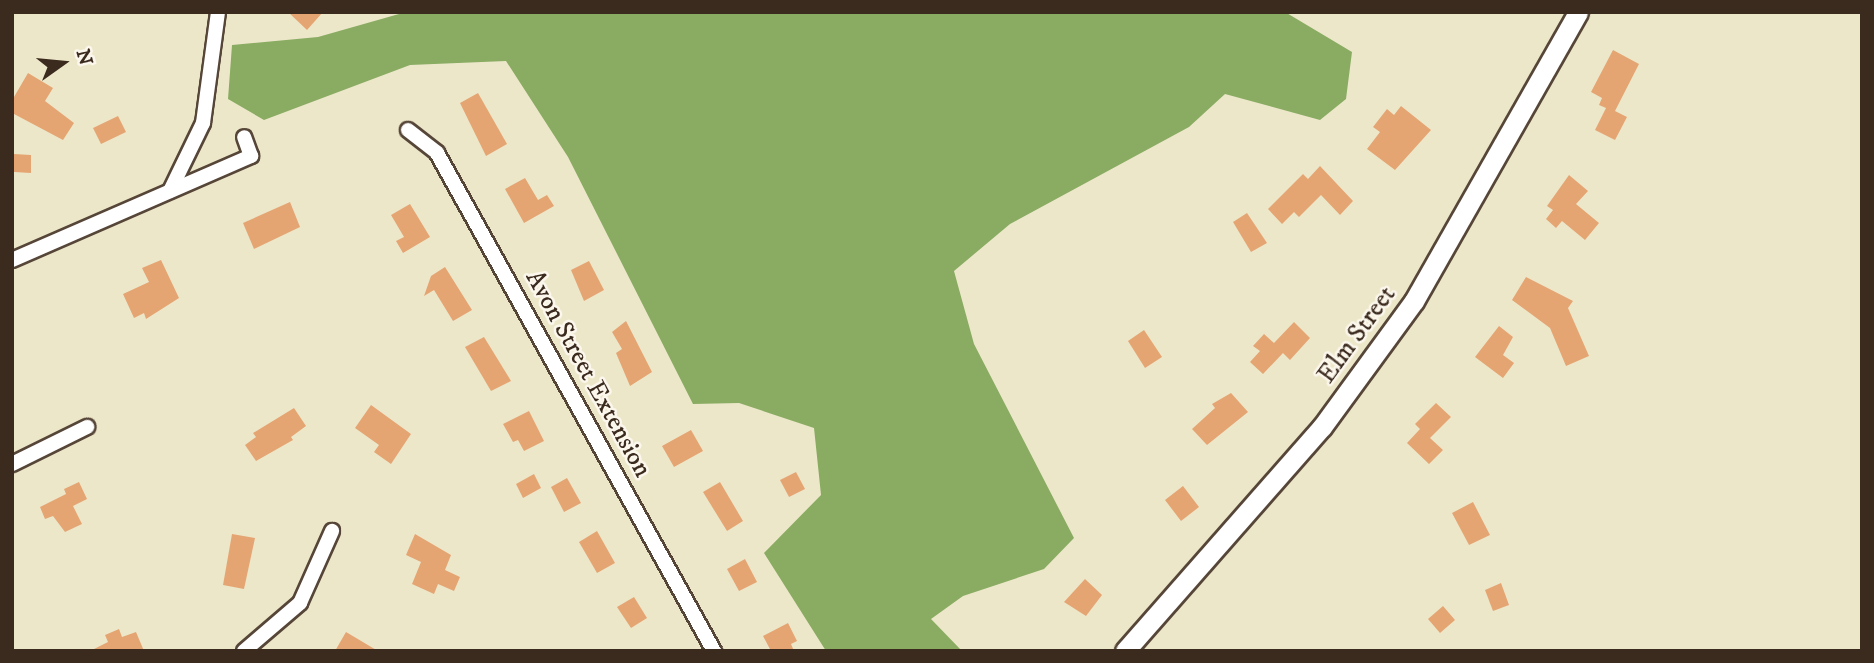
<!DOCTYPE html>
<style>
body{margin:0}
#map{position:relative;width:1874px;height:663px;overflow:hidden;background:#ede7ca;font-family:"IM FELL DW Pica",serif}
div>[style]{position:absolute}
.forest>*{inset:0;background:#89ac62}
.building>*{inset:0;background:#e4a573}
.roads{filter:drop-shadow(2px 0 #564638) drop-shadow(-2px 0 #564638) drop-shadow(0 2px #564638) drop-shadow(0 -2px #564638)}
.minor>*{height:14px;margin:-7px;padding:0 7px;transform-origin:7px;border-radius:7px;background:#fff}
.tertiary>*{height:19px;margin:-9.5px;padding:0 9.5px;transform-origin:9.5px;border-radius:9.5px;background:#fff}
span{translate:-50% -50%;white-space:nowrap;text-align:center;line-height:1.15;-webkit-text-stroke:5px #fbf7ec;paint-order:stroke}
.street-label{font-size:26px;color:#3b2a1e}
.frame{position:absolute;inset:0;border:14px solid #3b2a1e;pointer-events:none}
.north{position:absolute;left:28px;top:28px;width:70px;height:70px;-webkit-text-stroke:5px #fbf7ec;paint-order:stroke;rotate:75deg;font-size:19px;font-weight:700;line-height:28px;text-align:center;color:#3b2a1e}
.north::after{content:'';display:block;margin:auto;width:24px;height:32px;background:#3b2a1e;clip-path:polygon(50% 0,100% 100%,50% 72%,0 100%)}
</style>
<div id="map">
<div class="forest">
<i style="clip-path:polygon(406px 12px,1285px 12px,1352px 52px,1346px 99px,1320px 120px,1225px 94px,1189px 127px,1010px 224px,954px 271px,974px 344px,1074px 538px,1044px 569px,963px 596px,931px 619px,962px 651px,826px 651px,764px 553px,821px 495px,814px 428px,739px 403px,693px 404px,568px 157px,506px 61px,410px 65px,264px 120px,228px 99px,232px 45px,318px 37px)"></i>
</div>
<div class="building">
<i style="clip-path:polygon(288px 12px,323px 12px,307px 30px)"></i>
<i style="clip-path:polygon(1613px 50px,1639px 64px,1615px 111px,1627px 117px,1615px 140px,1595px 130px,1606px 108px,1599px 105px,1602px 98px,1591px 92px)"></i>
<i style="clip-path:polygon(28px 73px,53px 88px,45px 101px,74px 123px,63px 140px,14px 114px,14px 97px)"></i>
<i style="clip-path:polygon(478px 93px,507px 144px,486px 156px,460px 103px)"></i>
<i style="clip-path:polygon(1401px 106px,1431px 130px,1395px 170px,1367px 149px,1380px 132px,1373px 127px,1387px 109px,1394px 115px)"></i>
<i style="clip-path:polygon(118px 116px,126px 132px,101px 144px,93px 128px)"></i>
<i style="clip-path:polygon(14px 154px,31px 155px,31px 173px,14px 172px)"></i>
<i style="clip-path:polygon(1320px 166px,1353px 201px,1340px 215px,1321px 195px,1299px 217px,1294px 212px,1282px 224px,1268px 209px,1303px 174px,1308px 179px)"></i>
<i style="clip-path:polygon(1569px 175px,1588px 191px,1576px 204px,1599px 223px,1585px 240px,1562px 221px,1556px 228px,1546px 219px,1553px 210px,1547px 206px)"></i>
<i style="clip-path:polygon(525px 178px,538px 200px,547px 195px,554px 206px,524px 223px,505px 189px)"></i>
<i style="clip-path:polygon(290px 202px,300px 227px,254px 249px,243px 223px)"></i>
<i style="clip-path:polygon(410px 204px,430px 237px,403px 253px,396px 241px,404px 237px,391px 215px)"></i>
<i style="clip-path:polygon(1247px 213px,1267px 243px,1251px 252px,1233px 222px)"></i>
<i style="clip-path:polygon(161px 260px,179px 298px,146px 319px,144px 313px,134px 318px,123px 294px,149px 282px,142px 268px)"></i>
<i style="clip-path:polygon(589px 261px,604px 290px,584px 301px,571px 270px)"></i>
<i style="clip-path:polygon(445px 267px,472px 310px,453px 321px,434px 290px,424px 296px,431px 276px)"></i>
<i style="clip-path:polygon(1526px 277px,1573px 301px,1568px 308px,1589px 356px,1566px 366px,1550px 328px,1512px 300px)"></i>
<i style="clip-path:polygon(626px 321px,652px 372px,630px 386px,616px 353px,622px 349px,612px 332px)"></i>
<i style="clip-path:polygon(1294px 322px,1310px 338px,1290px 360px,1283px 353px,1263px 374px,1250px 362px,1260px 351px,1253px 346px,1264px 334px,1274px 343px)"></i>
<i style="clip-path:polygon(1499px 326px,1513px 337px,1503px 355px,1514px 363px,1503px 378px,1475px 357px)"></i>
<i style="clip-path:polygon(1144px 330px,1162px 357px,1145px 368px,1128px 341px)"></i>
<i style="clip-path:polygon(484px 337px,511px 381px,491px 391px,465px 347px)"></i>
<i style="clip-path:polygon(1231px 393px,1248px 412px,1207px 445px,1192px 429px,1215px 408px,1212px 404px)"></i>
<i style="clip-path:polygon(1436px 403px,1451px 417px,1430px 438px,1443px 450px,1429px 464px,1407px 443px,1420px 429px,1415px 424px)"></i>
<i style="clip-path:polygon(371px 405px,411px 434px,391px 464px,374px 452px,379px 445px,355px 428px)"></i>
<i style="clip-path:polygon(294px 408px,306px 426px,291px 437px,293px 440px,256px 461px,245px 445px,256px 437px,253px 433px)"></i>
<i style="clip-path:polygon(529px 411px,544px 441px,524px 451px,518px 440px,513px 442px,503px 424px)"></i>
<i style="clip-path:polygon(691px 430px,703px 451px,674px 467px,662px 446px)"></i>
<i style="clip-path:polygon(796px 472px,805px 489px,789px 497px,780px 480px)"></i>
<i style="clip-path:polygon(534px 474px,541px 488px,523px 498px,516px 484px)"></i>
<i style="clip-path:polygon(567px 478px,581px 503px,564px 512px,551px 487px)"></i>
<i style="clip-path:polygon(79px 482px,87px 499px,73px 506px,82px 524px,65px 532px,53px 516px,45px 519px,40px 507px,66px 494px,64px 489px)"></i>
<i style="clip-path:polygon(720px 482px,743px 521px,727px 531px,703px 492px)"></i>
<i style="clip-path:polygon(1183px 486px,1199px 507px,1181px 521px,1165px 500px)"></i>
<i style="clip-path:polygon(1473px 502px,1490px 535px,1469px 545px,1452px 513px)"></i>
<i style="clip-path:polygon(597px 531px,615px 563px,597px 573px,579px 542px)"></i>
<i style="clip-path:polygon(232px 534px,255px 538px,244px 589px,223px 585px)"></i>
<i style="clip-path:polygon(415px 534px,451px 555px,445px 570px,460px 577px,454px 591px,438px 584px,434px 594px,412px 584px,421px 562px,406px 555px)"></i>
<i style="clip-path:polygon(745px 559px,757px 582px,739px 591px,727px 569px)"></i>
<i style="clip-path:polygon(1085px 579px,1102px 595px,1086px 616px,1064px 602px)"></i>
<i style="clip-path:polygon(1501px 583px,1509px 605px,1493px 611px,1485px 590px)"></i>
<i style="clip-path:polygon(634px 597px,647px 618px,631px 628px,617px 607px)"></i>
<i style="clip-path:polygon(1443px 606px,1455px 620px,1440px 633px,1428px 619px)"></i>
<i style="clip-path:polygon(788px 623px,797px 641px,791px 644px,794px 651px,771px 651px,763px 636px)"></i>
<i style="clip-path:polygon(119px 629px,122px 637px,136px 632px,144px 651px,90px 651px,108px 642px,105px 635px)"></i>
<i style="clip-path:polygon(346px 632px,378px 651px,335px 651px)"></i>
</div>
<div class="roads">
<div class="minor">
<i style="left:408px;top:130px;width:37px;rotate:38deg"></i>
<i style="left:437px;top:153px;width:570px;rotate:60.92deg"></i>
<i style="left:170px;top:191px;width:76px;rotate:-64.1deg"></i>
<i style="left:203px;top:123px;width:112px;rotate:-82.3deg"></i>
<i style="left:12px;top:260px;width:261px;rotate:-23.5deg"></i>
<i style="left:251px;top:156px;width:20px;rotate:-110deg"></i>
<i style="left:12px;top:464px;width:84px;rotate:-26.3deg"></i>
<i style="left:244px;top:651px;width:74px;rotate:-40.6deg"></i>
<i style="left:300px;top:603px;width:79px;rotate:-66deg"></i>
</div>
<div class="tertiary">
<i style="left:1125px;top:651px;width:298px;rotate:-48.7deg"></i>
<i style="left:1322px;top:427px;width:156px;rotate:-53.9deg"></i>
<i style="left:1414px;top:301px;width:332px;rotate:-60.4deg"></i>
</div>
</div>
<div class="street-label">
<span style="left:1357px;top:335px;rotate:-54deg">Elm Street</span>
<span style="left:588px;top:374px;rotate:61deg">Avon Street Extension</span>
</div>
<div class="frame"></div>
<div class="north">N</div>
</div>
